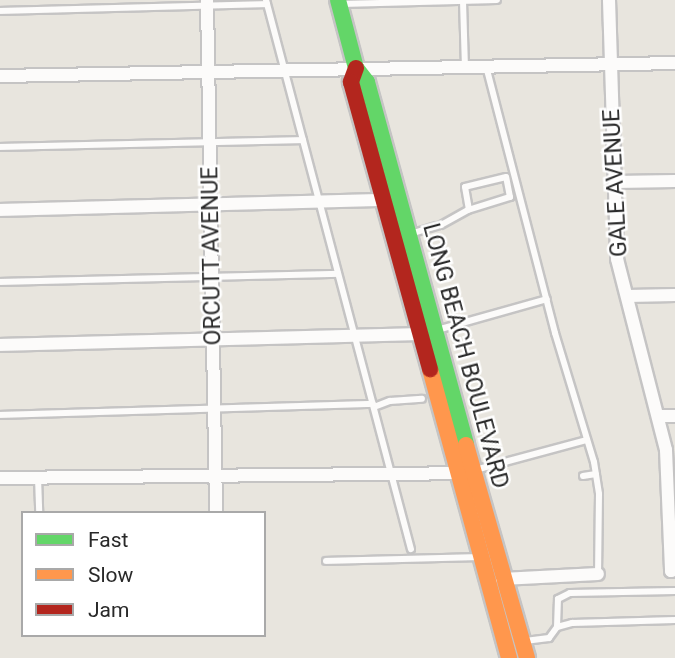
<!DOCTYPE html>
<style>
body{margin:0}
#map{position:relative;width:675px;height:658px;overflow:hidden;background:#e8e5de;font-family:Roboto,sans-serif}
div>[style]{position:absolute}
.roads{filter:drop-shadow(2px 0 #c5c4c4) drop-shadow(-2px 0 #c5c4c4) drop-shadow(0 2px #c5c4c4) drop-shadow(0 -2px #c5c4c4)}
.lane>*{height:6px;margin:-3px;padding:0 3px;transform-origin:3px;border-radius:3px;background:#fcfbfa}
.street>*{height:12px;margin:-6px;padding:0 6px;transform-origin:6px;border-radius:6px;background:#fcfbfa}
.fast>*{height:16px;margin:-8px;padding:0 8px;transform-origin:8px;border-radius:8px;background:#63d668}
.slow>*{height:16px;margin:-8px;padding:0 8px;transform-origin:8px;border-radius:8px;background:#ff974d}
.jam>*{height:16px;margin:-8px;padding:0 8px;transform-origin:8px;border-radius:8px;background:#b3261e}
span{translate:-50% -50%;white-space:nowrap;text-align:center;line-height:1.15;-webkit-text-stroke:5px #fff;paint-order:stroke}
.street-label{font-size:23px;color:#292929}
.legend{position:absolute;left:21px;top:511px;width:245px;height:126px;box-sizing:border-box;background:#fff;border:2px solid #a9a9a9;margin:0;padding:9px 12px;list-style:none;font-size:21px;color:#292929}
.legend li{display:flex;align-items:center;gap:14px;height:35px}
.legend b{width:35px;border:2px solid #a9a9a9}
</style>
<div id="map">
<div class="roads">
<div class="lane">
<i style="left:266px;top:0;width:568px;rotate:75.21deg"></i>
<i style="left:463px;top:1px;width:66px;rotate:88.3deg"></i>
<i style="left:341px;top:4px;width:156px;rotate:-1.5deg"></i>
<i style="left:0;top:11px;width:267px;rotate:-1.5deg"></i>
<i style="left:486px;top:66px;width:276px;rotate:75.5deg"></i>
<i style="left:555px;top:333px;width:135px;rotate:73.2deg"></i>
<i style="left:594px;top:462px;width:32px;rotate:81deg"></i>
<i style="left:599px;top:494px;width:80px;rotate:90.7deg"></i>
<i style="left:0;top:147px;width:303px;rotate:-1.3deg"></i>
<i style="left:441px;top:225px;width:31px;rotate:-29deg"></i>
<i style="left:468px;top:210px;width:44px;rotate:-17.2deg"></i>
<i style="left:510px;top:197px;width:20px;rotate:-101deg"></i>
<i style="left:506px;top:177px;width:42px;rotate:166.3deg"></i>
<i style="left:465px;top:187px;width:22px;rotate:80deg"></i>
<i style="left:410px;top:234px;width:28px;rotate:-17deg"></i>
<i style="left:0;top:282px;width:338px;rotate:-1.4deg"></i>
<i style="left:437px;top:330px;width:114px;rotate:-15.7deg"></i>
<i style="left:374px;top:407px;width:17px;rotate:-21deg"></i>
<i style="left:390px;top:401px;width:32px;rotate:-4deg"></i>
<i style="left:0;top:415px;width:373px;rotate:-1.7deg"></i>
<i style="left:475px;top:470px;width:116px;rotate:-15deg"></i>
<i style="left:583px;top:476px;width:13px;rotate:-9deg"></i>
<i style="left:38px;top:477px;width:36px;rotate:88deg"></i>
<i style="left:326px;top:561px;width:152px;rotate:-1.5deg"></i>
<i style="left:557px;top:627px;width:28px;rotate:-88deg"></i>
<i style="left:558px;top:599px;width:13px;rotate:-27deg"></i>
<i style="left:570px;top:593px;width:105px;rotate:-1.1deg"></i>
<i style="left:525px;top:641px;width:24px;rotate:-7deg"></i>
<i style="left:549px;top:638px;width:14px;rotate:-54deg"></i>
<i style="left:557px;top:627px;width:16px;rotate:-15deg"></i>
<i style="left:572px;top:623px;width:103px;rotate:-1.7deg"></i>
</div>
<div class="street">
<i style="left:207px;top:0;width:513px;rotate:88.99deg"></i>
<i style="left:609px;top:0;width:259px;rotate:88.2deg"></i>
<i style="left:617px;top:259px;width:197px;rotate:75.6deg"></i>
<i style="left:666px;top:450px;width:121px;rotate:87.6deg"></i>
<i style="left:671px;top:571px;width:4px;rotate:-14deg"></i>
<i style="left:0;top:76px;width:675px;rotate:-1.1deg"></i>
<i style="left:616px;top:182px;width:59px;rotate:-1deg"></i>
<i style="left:0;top:210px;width:382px;rotate:-1.5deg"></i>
<i style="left:628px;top:296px;width:47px;rotate:-1.2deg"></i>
<i style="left:0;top:345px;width:425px;rotate:-1.5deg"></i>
<i style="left:659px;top:416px;width:16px"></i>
<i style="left:0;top:478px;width:457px;rotate:-0.6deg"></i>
<i style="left:502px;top:579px;width:96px;rotate:-3deg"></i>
</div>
<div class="fast">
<i style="left:338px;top:0;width:70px;rotate:75.2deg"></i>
<i style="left:356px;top:68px;width:18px;rotate:52deg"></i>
<i style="left:367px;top:82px;width:376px;rotate:74.7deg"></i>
</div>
<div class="slow">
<i style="left:430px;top:369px;width:300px;rotate:74.7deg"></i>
<i style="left:466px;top:445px;width:222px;rotate:74deg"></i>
</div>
<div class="jam">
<i style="left:356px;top:68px;width:15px;rotate:110deg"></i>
<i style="left:351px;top:82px;width:298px;rotate:74.6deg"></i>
</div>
</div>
<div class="street-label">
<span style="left:616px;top:183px;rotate:-93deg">GALE AVENUE</span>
<span style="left:212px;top:256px;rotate:-91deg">ORCUTT AVENUE</span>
<span style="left:465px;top:356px;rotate:75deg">LONG BEACH BOULEVARD</span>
</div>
<ul class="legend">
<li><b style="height:9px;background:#63d668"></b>Fast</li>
<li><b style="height:9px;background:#ff974d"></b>Slow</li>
<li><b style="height:9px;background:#b3261e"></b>Jam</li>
</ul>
</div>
